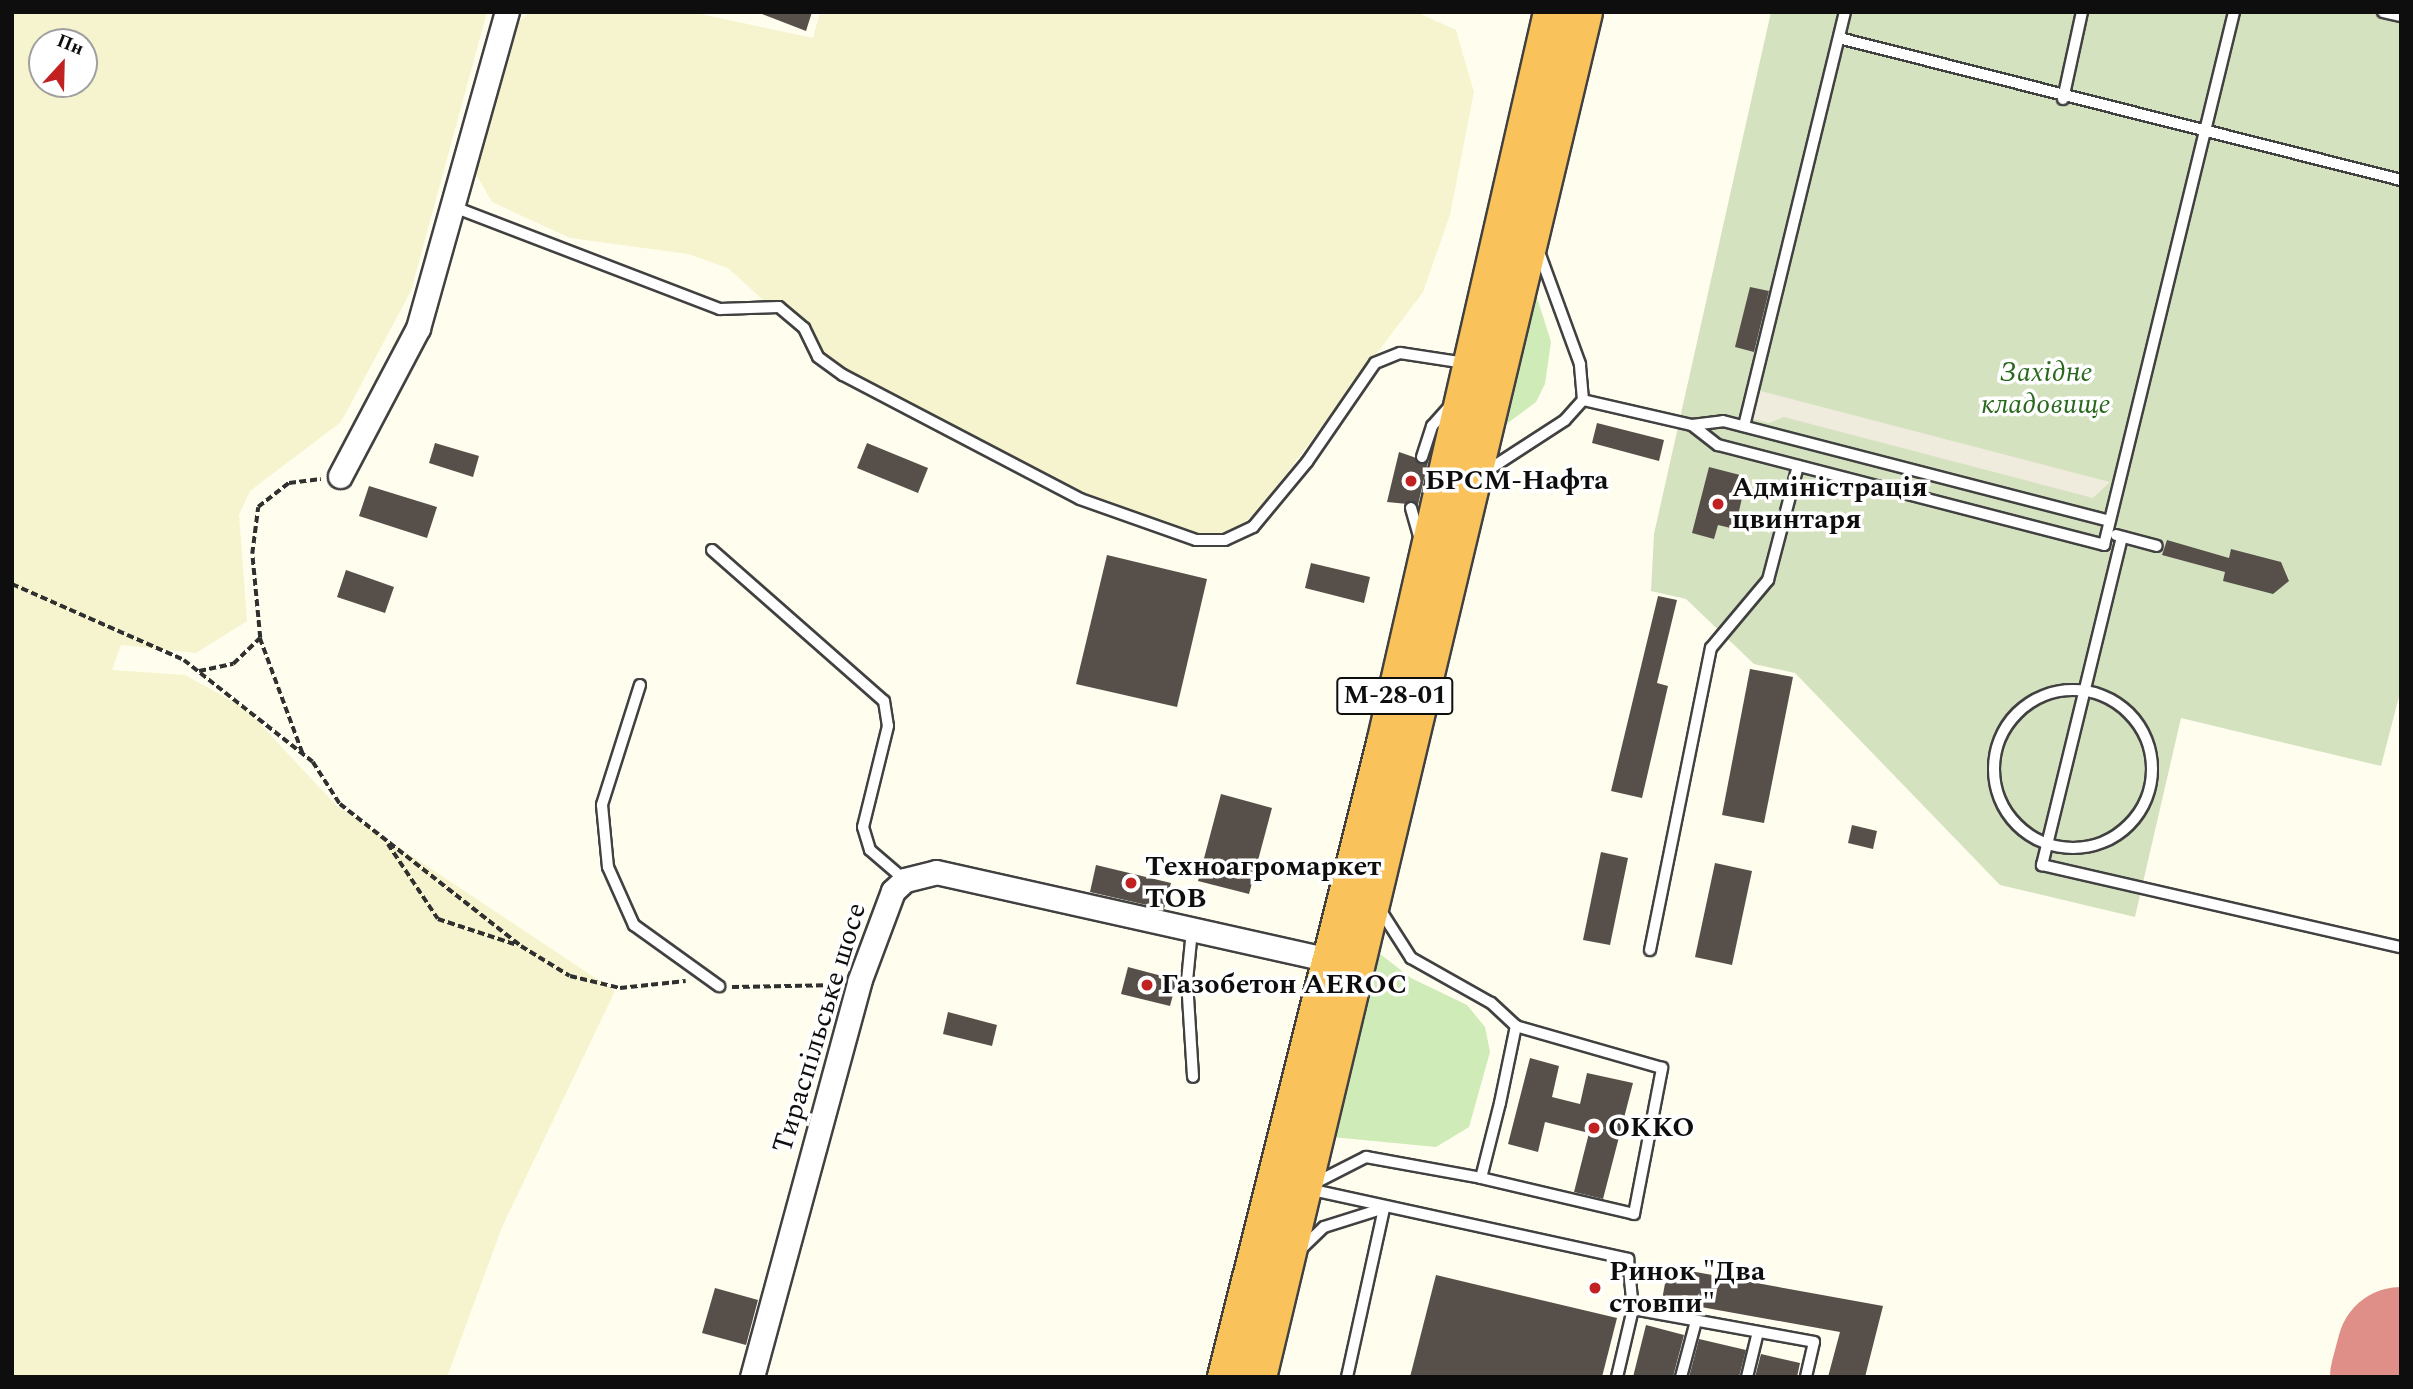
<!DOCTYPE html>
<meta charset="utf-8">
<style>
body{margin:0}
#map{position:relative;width:2413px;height:1389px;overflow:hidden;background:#fffdee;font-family:Spectral,serif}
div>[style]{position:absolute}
.farmland>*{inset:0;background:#f6f4ce}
.green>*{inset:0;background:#cfebb7}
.cemetery>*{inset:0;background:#d5e2bf}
.plaza>*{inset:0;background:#efebdd}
.runway>*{height:128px;margin:-64px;padding:0 64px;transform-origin:64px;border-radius:64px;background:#e08f88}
.building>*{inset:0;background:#574f4a}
.path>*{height:3.5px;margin-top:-1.75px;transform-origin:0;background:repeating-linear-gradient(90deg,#303030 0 7px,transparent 0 10.5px)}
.roads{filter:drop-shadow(2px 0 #414141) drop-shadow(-2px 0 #414141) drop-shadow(0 2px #414141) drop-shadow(0 -2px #414141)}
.service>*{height:10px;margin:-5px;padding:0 5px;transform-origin:5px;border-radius:5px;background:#fff}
.service>.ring{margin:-5px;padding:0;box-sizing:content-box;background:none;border:10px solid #fff;border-radius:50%}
.minor>*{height:23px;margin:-11.5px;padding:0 11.5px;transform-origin:11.5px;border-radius:11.5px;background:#fff}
.trunk>*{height:37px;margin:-18.5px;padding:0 18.5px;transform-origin:18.5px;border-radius:18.5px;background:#fac25a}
.dots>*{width:19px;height:19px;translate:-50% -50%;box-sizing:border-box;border:4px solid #fff;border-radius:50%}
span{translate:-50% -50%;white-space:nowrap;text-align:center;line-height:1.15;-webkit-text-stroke:7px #fff;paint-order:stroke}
.shield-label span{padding:2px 5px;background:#fff;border:2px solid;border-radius:5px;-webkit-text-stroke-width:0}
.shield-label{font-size:26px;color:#0e0e0e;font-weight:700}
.park-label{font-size:28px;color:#28681c;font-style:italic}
.poi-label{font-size:28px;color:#0e0e0e;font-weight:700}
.left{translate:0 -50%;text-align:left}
.street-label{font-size:28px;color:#0e0e0e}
.frame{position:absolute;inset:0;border:14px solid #0e0e0e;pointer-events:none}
.north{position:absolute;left:28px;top:28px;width:70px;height:70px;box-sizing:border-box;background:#fff;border:2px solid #9f9f9f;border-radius:50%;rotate:22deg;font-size:19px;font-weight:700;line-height:28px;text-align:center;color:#0e0e0e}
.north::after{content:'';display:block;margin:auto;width:24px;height:32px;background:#c22121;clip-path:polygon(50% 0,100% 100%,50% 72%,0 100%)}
</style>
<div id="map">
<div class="farmland">
<i style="clip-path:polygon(evenodd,12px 12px,487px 12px,411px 291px,341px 422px,250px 491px,239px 515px,247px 621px,196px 653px,121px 645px,112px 670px,185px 675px,245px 708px,337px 806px,615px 991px,502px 1227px,447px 1377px,12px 1377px,12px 12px,42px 42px,84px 42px,84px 84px,42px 84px,42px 42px)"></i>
<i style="clip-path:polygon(529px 12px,691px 12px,813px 38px,820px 12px,1416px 12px,1456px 30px,1474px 92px,1450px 215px,1423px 292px,1265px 502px,1240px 528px,1213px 536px,1169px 527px,1090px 495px,843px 373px,728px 268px,688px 254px,570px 238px,492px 202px,473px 169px,515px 26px)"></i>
</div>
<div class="green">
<i style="clip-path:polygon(1535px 291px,1551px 342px,1545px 384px,1536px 402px,1501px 428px)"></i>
<i style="clip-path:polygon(1375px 950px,1411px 978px,1467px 1005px,1485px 1027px,1490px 1052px,1469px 1127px,1436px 1147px,1332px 1137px)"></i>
</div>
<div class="cemetery">
<i style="clip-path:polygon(1771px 12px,2401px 12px,2401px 689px,2381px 766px,2181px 718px,2135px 917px,2000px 885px,1795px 673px,1754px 664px,1686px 599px,1651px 591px,1654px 534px)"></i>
</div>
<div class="plaza">
<i style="clip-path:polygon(1753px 389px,1799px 401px,2110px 482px,2093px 498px,1784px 417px,1769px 423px,1746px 417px)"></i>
</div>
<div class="runway">
<i style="left:2394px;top:1377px;width:27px;rotate:-75deg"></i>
</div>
<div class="building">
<i style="clip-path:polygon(757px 12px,812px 12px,806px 31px)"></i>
<i style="clip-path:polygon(1750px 287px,1769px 291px,1754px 352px,1735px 347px)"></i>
<i style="clip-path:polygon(1597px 423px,1664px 440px,1659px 461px,1592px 443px)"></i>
<i style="clip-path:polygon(435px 443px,479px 456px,473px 477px,429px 463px)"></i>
<i style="clip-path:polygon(867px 443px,928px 468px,918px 493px,857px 468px)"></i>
<i style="clip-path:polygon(1399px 452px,1428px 462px,1418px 505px,1387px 502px)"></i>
<i style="clip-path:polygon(1709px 467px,1740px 475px,1737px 487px,1744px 489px,1735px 529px,1718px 525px,1714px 539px,1692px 533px)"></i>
<i style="clip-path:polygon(369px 486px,437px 507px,427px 538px,359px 516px)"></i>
<i style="clip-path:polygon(2167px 540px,2229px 558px,2231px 549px,2281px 562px,2289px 581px,2273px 594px,2223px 581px,2225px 572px,2162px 555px)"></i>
<i style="clip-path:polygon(1107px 555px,1207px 579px,1177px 707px,1076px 684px)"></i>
<i style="clip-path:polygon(1311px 563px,1370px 577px,1364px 603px,1305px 588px)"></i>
<i style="clip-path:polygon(346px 570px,394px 587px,385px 613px,337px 597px)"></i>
<i style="clip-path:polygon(1658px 596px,1677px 600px,1657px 683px,1668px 686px,1642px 798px,1611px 791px)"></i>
<i style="clip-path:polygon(1750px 669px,1793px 677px,1764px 823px,1722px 815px)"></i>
<i style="clip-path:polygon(1221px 794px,1272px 808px,1249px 894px,1198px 881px)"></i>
<i style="clip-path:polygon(1852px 825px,1877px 831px,1873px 849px,1848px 843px)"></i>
<i style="clip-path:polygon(1601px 852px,1628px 858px,1610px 945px,1583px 940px)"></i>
<i style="clip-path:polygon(1715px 863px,1752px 871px,1732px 965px,1695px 957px)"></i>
<i style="clip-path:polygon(1096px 865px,1171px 883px,1164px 909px,1090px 892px)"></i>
<i style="clip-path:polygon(1128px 967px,1177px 980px,1170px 1006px,1121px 994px)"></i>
<i style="clip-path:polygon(948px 1012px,997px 1025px,992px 1046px,943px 1034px)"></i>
<i style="clip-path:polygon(1530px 1058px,1559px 1066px,1552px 1097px,1580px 1104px,1587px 1073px,1633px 1083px,1603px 1199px,1574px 1192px,1589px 1133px,1545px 1122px,1538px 1152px,1508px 1144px)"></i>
<i style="clip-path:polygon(1668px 1267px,1883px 1306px,1865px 1377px,1828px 1377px,1840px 1332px,1662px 1300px)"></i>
<i style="clip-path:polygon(1436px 1275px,1617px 1318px,1602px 1377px,1410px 1377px)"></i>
<i style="clip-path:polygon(715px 1288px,758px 1300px,746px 1345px,702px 1333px)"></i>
<i style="clip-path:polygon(1646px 1325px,1684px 1335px,1673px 1377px,1633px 1377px)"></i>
<i style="clip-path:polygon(1699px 1339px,1746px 1350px,1739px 1377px,1689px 1377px)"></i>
<i style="clip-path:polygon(1761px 1354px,1800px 1363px,1797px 1377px,1755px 1377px)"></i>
</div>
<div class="path">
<i style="left:12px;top:584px;width:188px;rotate:23.8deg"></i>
<i style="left:184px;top:660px;width:164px;rotate:38.3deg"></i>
<i style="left:313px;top:762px;width:50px;rotate:57.3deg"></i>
<i style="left:340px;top:804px;width:230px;rotate:38.1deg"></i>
<i style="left:521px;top:946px;width:57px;rotate:31.5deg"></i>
<i style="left:570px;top:976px;width:51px;rotate:13.5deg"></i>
<i style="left:620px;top:988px;width:66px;rotate:-6.1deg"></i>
<i style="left:260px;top:638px;width:124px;rotate:69.7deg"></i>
<i style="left:199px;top:671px;width:35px;rotate:-12deg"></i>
<i style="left:233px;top:664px;width:37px;rotate:-44deg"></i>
<i style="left:260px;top:638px;width:84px;rotate:-95.4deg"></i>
<i style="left:252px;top:554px;width:47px;rotate:-82.7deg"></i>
<i style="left:258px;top:507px;width:39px;rotate:-38deg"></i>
<i style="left:289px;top:483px;width:32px;rotate:-7deg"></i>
<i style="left:388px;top:844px;width:90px;rotate:56.3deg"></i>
<i style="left:438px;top:919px;width:83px;rotate:18.2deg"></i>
<i style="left:732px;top:987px;width:107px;rotate:-1.1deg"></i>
</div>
<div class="roads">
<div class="service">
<i style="left:2383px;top:12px;width:18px;rotate:13deg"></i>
<i style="left:1839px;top:38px;width:580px;rotate:14.18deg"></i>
<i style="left:2063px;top:99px;width:89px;rotate:-77.7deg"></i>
<i style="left:454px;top:207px;width:285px;rotate:21deg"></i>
<i style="left:720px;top:309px;width:59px;rotate:-1.9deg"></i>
<i style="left:779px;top:307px;width:33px;rotate:40deg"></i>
<i style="left:804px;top:328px;width:32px;rotate:64deg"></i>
<i style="left:818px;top:357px;width:31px;rotate:36deg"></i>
<i style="left:843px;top:375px;width:267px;rotate:27.6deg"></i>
<i style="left:1080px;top:499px;width:123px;rotate:19.5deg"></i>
<i style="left:1196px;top:540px;width:29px"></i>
<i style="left:1225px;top:540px;width:31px;rotate:-25deg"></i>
<i style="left:1253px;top:527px;width:85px;rotate:-50.3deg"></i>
<i style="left:1307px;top:462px;width:120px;rotate:-55.5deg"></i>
<i style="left:1375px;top:363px;width:27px;rotate:-22deg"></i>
<i style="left:1400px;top:353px;width:66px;rotate:8.7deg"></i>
<i style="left:1583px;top:400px;width:112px;rotate:12.9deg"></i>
<i style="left:1692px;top:425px;width:31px;rotate:-7deg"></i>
<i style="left:1723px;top:421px;width:399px;rotate:14.5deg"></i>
<i style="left:1692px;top:425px;width:33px;rotate:38deg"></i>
<i style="left:1718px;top:445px;width:399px;rotate:14.5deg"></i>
<i style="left:2104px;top:545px;width:549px;rotate:-76.29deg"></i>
<i style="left:1744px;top:426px;width:426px;rotate:-76.3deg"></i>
<i style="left:1422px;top:457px;width:33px;rotate:-72deg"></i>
<i style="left:1432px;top:426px;width:25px;rotate:-48deg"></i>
<i style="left:1482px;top:474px;width:99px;rotate:-33deg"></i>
<i style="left:1565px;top:420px;width:27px;rotate:-48deg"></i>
<i style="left:1583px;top:400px;width:36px;rotate:-95deg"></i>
<i style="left:1580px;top:364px;width:122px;rotate:-110.1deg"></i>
<i style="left:1411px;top:508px;width:32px;rotate:74deg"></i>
<i style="left:2116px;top:535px;width:42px;rotate:15deg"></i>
<i style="left:2122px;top:537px;width:338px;rotate:103.7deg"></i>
<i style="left:2042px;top:865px;width:368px;rotate:12.9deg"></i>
<i style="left:712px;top:550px;width:229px;rotate:41.3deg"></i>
<i style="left:884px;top:701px;width:25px;rotate:81deg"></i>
<i style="left:888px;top:726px;width:104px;rotate:103.9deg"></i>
<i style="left:863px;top:827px;width:24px;rotate:73deg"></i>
<i style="left:870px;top:850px;width:46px;rotate:40.6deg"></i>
<i style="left:640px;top:685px;width:126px;rotate:107.6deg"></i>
<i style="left:602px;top:805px;width:62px;rotate:84.5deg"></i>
<i style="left:608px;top:867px;width:64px;rotate:65.9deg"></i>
<i style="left:634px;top:925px;width:105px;rotate:35.7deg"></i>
<i class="ring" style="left:1994px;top:690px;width:148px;height:148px"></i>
<i style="left:1192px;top:930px;width:51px;rotate:95.6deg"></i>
<i style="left:1187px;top:981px;width:96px;rotate:86.4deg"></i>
<i style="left:1650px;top:950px;width:308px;rotate:-78.6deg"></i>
<i style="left:1711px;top:648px;width:89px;rotate:-50deg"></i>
<i style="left:1768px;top:580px;width:118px;rotate:-75.3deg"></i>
<i style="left:1481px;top:1178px;width:157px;rotate:13.2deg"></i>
<i style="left:1634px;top:1214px;width:149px;rotate:-79.1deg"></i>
<i style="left:1662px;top:1068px;width:152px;rotate:-164deg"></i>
<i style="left:1311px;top:1185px;width:62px;rotate:-27deg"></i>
<i style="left:1366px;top:1157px;width:117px;rotate:10.3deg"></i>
<i style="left:1481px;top:1178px;width:77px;rotate:-75.8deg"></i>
<i style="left:1500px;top:1103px;width:79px;rotate:-78.3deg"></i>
<i style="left:1516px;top:1026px;width:34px;rotate:-137deg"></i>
<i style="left:1491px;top:1003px;width:92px;rotate:-150.6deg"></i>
<i style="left:1411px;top:958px;width:59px;rotate:-122.6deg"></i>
<i style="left:1308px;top:1189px;width:328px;rotate:12.3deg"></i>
<i style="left:1628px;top:1259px;width:50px;rotate:84.3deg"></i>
<i style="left:1633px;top:1309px;width:184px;rotate:10.3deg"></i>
<i style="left:1814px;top:1342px;width:36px;rotate:103deg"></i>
<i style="left:1298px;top:1252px;width:36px;rotate:-44deg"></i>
<i style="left:1324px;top:1227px;width:60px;rotate:-17.5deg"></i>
<i style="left:1347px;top:1377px;width:172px;rotate:-77.6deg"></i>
<i style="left:1617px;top:1377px;width:70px;rotate:-76.8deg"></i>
<i style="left:1681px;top:1377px;width:58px;rotate:-75deg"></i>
<i style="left:1747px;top:1377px;width:46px;rotate:-76.3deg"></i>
</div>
<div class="minor">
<i style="left:340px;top:476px;width:167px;rotate:-62.2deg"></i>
<i style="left:418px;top:328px;width:328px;rotate:-74.3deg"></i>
<i style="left:752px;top:1377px;width:409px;rotate:-74.8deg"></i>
<i style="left:859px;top:982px;width:97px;rotate:-69.5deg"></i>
<i style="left:893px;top:891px;width:16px;rotate:-43deg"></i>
<i style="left:905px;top:880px;width:32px;rotate:-14deg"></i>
<i style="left:936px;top:872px;width:404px;rotate:12.6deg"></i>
</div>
<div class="trunk">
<i style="left:1226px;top:1377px;width:654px;rotate:-75.92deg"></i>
<i style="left:1385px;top:743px;width:750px;rotate:-77.13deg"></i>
<i style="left:1257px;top:1377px;width:1403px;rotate:-76.57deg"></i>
</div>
</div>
<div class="dots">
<i style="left:1411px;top:481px;background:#c22121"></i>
<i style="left:1718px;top:504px;background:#c22121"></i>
<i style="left:1131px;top:883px;background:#c22121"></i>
<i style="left:1147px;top:985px;background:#c22121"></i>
<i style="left:1594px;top:1128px;background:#c22121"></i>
<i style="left:1595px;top:1288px;background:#c22121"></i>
</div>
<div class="shield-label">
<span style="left:1395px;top:696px">М-28-01</span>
</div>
<div class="park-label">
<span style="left:2046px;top:389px">Західне<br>кладовище</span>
</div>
<div class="poi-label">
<span class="left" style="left:1425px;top:481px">БРСМ-Нафта</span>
<span class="left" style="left:1732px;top:504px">Адміністрація<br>цвинтаря</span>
<span class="left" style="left:1145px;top:883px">Техноагромаркет<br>ТОВ</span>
<span class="left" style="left:1161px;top:985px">Газобетон AEROC</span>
<span class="left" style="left:1608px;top:1128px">ОККО</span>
<span class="left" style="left:1609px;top:1288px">Ринок "Два<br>стовпи"</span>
</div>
<div class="street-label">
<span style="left:820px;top:1028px;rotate:-73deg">Тираспільське шосе</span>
</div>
<div class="frame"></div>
<div class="north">Пн</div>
</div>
